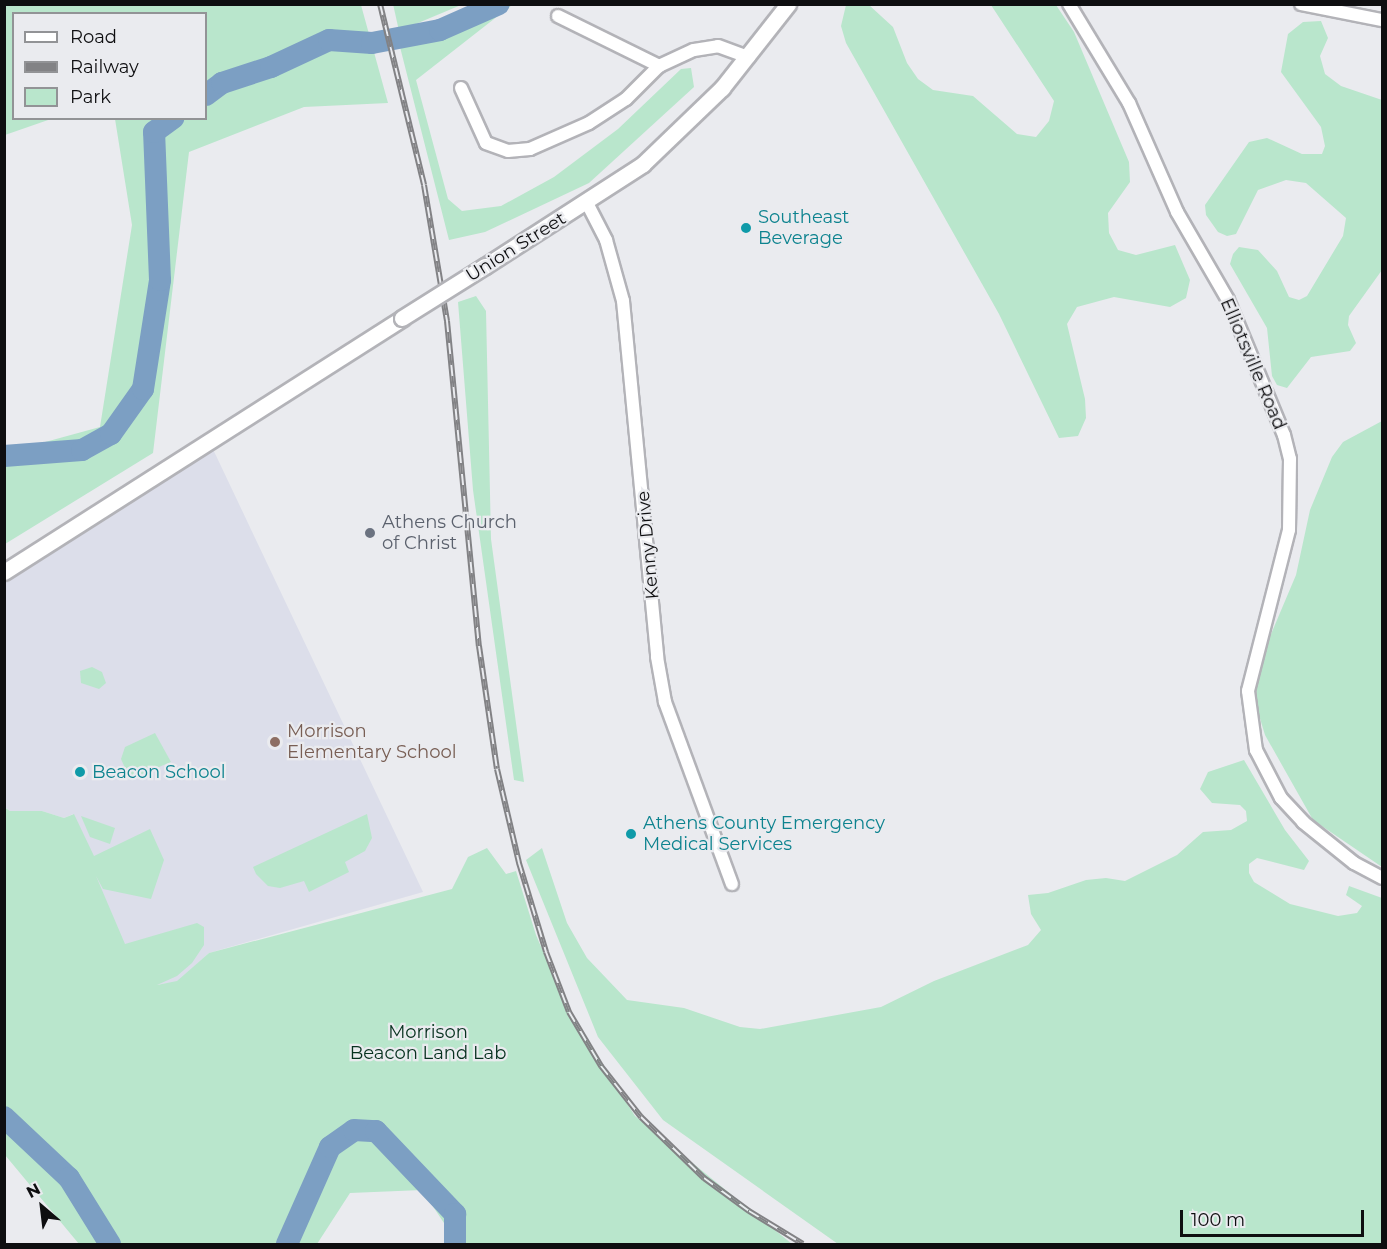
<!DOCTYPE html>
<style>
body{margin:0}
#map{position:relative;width:1387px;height:1249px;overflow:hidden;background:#eaebef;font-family:Montserrat,sans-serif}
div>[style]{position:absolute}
.built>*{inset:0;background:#dcdeea}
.green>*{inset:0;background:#b9e6cc}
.river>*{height:22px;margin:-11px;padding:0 11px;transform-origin:11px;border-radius:11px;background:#7c9fc3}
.roads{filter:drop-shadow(2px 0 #b3b3b8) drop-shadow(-2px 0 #b3b3b8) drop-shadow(0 2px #b3b3b8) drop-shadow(0 -2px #b3b3b8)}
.minor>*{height:12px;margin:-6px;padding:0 6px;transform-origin:6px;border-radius:6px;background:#fff}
.major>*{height:15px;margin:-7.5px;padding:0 7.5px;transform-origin:7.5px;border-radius:7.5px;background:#fff}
.rail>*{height:6px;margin-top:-3px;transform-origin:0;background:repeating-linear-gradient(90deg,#eaebef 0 11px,#828285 0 22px);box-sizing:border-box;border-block:2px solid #828285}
.bridges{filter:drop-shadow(2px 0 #b3b3b8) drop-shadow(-2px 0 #b3b3b8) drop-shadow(0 2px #b3b3b8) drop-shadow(0 -2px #b3b3b8)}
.major-bridge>*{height:15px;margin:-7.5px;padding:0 7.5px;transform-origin:7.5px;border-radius:7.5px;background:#fff}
.dots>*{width:16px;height:16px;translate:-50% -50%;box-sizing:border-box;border:3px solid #eaebef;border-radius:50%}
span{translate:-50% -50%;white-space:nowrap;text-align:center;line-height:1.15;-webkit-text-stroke:4.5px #eaebef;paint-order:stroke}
.culture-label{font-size:18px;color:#0d838f}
.left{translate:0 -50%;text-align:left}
.street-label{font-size:18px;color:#0e0e10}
.worship-label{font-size:18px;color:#5b616d}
.education-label{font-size:18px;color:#785e54}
.park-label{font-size:18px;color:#07311f}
.frame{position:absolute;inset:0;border:6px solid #0e0e10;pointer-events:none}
.legend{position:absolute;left:12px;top:12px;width:195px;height:108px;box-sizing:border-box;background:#eaebef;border:2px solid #929396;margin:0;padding:8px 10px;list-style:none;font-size:18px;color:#0e0e10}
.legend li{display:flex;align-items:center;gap:12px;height:30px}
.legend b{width:30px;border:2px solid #929396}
.north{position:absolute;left:12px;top:1177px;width:60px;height:60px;-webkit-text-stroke:4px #eaebef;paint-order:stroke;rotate:332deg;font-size:16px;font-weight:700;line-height:24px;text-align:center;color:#0e0e10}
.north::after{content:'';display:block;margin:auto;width:21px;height:27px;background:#0e0e10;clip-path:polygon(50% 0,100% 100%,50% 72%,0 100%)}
.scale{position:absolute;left:1180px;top:1210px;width:184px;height:27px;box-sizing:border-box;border:3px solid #0e0e10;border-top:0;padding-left:8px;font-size:18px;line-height:21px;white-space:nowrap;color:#0e0e10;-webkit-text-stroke:4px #eaebef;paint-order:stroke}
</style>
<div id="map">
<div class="built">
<i style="clip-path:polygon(211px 445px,423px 892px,209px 953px,177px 982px,133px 988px,73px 814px,64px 818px,42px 811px,10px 811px,5px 807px,4px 579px)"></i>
</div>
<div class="green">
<i style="clip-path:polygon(5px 4px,361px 5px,388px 103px,304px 107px,189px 152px,153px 453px,5px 544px,5px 453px,100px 427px,132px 225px,115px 119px,206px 118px,206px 14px,14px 14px,14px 118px,51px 119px,5px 135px)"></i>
<i style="clip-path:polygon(393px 4px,461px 4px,461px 5px,399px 31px)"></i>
<i style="clip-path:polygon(494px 4px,512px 5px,416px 80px,448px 199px,462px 211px,501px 206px,554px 177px,618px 129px,681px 69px,691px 68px,694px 87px,589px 183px,485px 232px,449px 240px,400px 47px,449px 21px)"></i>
<i style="clip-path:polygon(846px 5px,869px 5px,893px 27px,907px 63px,918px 79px,933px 90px,973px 96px,1017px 134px,1036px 137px,1049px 121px,1054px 101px,991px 5px,1056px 5px,1074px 32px,1129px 162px,1130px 182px,1108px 213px,1109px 233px,1118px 250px,1136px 255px,1175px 245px,1190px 280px,1186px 298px,1170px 307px,1114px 297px,1077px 307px,1067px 324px,1085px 399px,1086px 418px,1078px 436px,1059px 438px,999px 314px,846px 43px,841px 26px)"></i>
<i style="clip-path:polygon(1321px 21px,1328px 38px,1320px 56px,1325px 74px,1341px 86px,1382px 100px,1382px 270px,1349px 316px,1348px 325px,1356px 343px,1350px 351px,1311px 357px,1287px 388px,1277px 385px,1272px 376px,1267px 328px,1230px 264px,1233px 254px,1239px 247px,1258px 250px,1277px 271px,1289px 297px,1299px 300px,1307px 296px,1343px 236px,1346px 218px,1306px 183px,1286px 180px,1258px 190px,1236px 234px,1227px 236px,1218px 232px,1206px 215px,1205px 205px,1249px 142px,1267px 138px,1302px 154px,1322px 154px,1325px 146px,1321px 127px,1281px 72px,1288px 34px,1303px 22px)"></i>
<i style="clip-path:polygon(476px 296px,486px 311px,491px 539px,524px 782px,514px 780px,473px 490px,458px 302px)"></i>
<i style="clip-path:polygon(1382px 421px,1382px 867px,1313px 820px,1265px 735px,1255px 702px,1260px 660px,1296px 575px,1310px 510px,1332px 457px,1343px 442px)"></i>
<i style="clip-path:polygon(92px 667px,102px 672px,106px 683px,99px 689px,81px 683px,80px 671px)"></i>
<i style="clip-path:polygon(155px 733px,171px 762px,130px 779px,121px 759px,125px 747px)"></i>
<i style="clip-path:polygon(1244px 760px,1285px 830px,1309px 861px,1304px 870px,1257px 858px,1249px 864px,1249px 873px,1254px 882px,1290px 904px,1338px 916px,1357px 913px,1362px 906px,1346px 895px,1349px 886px,1382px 898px,1382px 1244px,838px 1244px,663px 1120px,598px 1037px,526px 860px,542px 848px,567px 923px,587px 958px,627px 1000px,684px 1008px,740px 1027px,760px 1029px,881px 1007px,934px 981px,1028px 945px,1041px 930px,1031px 914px,1028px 895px,1048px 893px,1086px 880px,1106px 878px,1125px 881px,1177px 855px,1203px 832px,1231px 830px,1247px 821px,1246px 811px,1240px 805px,1212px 803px,1200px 789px,1208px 772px)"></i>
<i style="clip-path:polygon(4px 807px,10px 811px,42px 811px,64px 818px,74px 814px,94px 856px,150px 829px,164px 860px,151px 899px,103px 889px,96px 876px,125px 944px,197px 923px,204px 927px,204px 945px,192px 963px,177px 976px,157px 985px,177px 981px,209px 953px,452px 889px,468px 857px,487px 848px,506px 874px,516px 871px,536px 935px,569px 1012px,635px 1116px,792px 1244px,458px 1244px,422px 1190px,350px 1193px,317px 1244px,79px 1244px,5px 1155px)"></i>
<i style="clip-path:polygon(367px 814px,372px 838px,365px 851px,345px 862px,349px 872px,309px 892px,304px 881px,280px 888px,268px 886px,256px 874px,253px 867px)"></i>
<i style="clip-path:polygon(81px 816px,115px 828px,110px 844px,90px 837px)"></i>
</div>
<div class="river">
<i style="left:206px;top:95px;width:20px;rotate:-37deg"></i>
<i style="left:222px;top:83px;width:52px;rotate:-18.1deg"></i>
<i style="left:271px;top:67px;width:64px;rotate:-25deg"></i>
<i style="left:329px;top:40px;width:43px;rotate:4deg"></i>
<i style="left:372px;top:43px;width:69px;rotate:-10.8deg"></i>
<i style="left:440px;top:30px;width:64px;rotate:-23.8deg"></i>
<i style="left:4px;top:456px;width:78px;rotate:-4.4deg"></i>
<i style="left:82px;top:450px;width:33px;rotate:-29deg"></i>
<i style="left:111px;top:434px;width:55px;rotate:-54.6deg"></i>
<i style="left:143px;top:389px;width:110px;rotate:-81.1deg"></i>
<i style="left:160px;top:280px;width:148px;rotate:-92.3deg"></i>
<i style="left:154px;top:132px;width:24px;rotate:-36deg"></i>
<i style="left:4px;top:1117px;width:89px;rotate:43.2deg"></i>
<i style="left:69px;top:1178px;width:78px;rotate:58.2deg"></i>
<i style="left:287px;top:1244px;width:106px;rotate:-66.1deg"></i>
<i style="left:330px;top:1147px;width:29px;rotate:-35deg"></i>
<i style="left:354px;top:1130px;width:22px;rotate:3deg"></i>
<i style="left:376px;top:1131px;width:115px;rotate:46.4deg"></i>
<i style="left:455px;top:1214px;width:30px;rotate:90deg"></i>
</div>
<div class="roads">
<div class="minor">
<i style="left:1069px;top:4px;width:116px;rotate:58.8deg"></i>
<i style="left:1129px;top:103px;width:119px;rotate:66.2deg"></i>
<i style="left:1177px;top:212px;width:102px;rotate:59.9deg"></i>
<i style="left:1228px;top:300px;width:146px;rotate:67.5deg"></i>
<i style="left:1284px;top:435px;width:25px;rotate:76deg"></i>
<i style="left:1290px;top:459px;width:71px;rotate:90.8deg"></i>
<i style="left:1289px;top:530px;width:166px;rotate:104.3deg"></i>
<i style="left:1248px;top:691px;width:60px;rotate:82.3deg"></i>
<i style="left:1256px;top:750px;width:54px;rotate:62.5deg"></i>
<i style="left:1281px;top:798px;width:33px;rotate:47deg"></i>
<i style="left:1303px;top:822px;width:65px;rotate:38.8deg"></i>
<i style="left:1354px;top:863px;width:32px;rotate:28deg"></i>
<i style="left:1301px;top:4px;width:83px;rotate:11.2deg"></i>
<i style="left:558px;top:16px;width:113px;rotate:26.3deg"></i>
<i style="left:461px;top:88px;width:60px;rotate:65.6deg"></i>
<i style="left:486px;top:143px;width:23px;rotate:20deg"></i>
<i style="left:508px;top:151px;width:22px;rotate:-5deg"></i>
<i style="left:530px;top:149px;width:64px;rotate:-23.8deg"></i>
<i style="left:589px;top:123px;width:44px;rotate:-33deg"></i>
<i style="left:626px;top:99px;width:47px;rotate:-45deg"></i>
<i style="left:659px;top:66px;width:38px;rotate:-25deg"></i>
<i style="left:694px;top:50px;width:24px;rotate:-9deg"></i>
<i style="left:718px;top:46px;width:33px;rotate:20deg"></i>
<i style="left:587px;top:203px;width:42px;rotate:62.8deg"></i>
<i style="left:606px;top:240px;width:63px;rotate:74.4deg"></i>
<i style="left:623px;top:301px;width:358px;rotate:84.5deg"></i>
<i style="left:657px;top:657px;width:46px;rotate:79.9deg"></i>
<i style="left:665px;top:702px;width:194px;rotate:69.8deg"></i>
</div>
<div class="major">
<i style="left:485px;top:266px;width:188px;rotate:-32.8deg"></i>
<i style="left:643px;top:164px;width:110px;rotate:-43.9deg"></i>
<i style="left:722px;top:88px;width:107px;rotate:-51.8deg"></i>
<i style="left:4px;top:572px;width:472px;rotate:-32.5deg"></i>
</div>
</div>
<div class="rail">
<i style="left:380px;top:4px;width:186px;rotate:76.3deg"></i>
<i style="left:424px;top:185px;width:138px;rotate:80.4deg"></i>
<i style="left:447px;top:321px;width:327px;rotate:84.4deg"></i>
<i style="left:479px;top:646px;width:124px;rotate:81.7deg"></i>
<i style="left:497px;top:769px;width:97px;rotate:76.8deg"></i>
<i style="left:519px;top:863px;width:93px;rotate:73.1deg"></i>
<i style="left:546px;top:952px;width:64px;rotate:69deg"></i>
<i style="left:569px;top:1012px;width:63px;rotate:59.3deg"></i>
<i style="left:601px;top:1066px;width:65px;rotate:51.9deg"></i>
<i style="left:641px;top:1117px;width:88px;rotate:44.1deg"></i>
<i style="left:704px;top:1178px;width:56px;rotate:36.3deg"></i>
<i style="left:749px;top:1211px;width:63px;rotate:31.4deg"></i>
</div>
<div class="bridges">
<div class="major-bridge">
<i style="left:402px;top:318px;width:98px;rotate:-32.1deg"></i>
</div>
</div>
<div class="dots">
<i style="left:746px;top:228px;background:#0f9aa8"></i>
<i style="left:370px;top:533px;background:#6b7280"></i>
<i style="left:275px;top:742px;background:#8d6e63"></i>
<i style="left:80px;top:772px;background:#0f9aa8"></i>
<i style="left:631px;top:834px;background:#0f9aa8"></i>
</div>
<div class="culture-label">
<span class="left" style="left:758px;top:228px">Southeast<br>Beverage</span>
<span class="left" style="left:92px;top:772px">Beacon School</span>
<span class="left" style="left:643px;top:834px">Athens County Emergency<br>Medical Services</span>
</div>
<div class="street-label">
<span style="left:516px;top:247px;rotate:-32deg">Union Street</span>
<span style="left:1253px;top:364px;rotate:67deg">Elliotsville Road</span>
<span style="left:648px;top:545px;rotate:-95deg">Kenny Drive</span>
</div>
<div class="worship-label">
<span class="left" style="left:382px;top:533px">Athens Church<br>of Christ</span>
</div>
<div class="education-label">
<span class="left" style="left:287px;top:742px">Morrison<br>Elementary School</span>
</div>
<div class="park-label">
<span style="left:428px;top:1043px">Morrison<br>Beacon Land Lab</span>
</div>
<div class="frame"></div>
<ul class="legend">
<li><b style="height:8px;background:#fff"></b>Road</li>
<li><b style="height:8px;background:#828285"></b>Railway</li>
<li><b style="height:16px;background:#b9e6cc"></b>Park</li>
</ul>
<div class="north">N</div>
<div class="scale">100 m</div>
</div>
